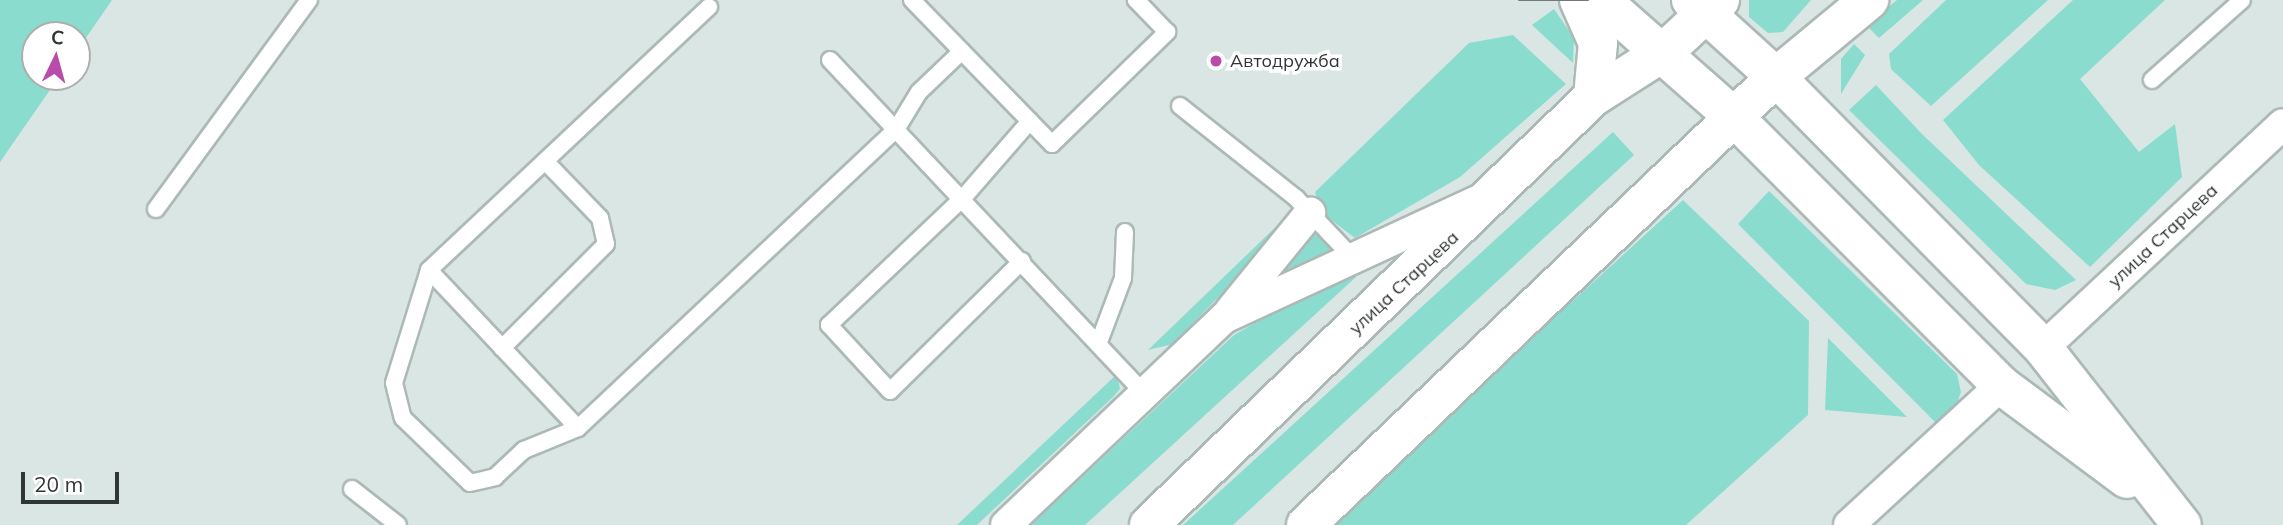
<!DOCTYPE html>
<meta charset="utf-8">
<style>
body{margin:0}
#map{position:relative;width:2283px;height:525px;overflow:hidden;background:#d9e6e4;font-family:Mulish,sans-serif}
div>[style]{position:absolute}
.green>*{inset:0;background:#8adccf}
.roads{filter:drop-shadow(2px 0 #acb9b6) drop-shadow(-2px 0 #acb9b6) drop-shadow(0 2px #acb9b6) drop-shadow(0 -2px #acb9b6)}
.service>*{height:16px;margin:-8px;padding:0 8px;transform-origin:8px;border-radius:8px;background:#fff}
.minor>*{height:30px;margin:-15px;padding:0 15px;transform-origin:15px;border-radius:15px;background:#fff}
.secondary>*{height:38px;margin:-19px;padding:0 19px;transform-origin:19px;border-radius:19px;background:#fff}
.primary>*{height:38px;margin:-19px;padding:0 19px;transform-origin:19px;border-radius:19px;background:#fff}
.tram>*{height:2px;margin:-1px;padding:0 1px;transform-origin:1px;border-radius:1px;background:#717a79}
.dots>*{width:19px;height:19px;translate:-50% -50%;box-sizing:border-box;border:4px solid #fff;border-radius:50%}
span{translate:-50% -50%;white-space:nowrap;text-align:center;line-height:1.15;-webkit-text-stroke:7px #fff;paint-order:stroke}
.poi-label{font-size:18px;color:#303635}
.left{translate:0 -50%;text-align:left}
.street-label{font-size:18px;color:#303635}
.north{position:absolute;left:21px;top:21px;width:70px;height:70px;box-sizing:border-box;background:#fff;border:2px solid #acafae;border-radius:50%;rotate:5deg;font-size:19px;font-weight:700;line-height:28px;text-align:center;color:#303635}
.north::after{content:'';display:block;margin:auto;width:24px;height:32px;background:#b94cab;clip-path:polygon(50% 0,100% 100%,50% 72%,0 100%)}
.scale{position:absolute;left:21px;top:472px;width:98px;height:32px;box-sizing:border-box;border:4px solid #303635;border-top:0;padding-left:9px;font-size:21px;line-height:24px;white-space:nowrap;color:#303635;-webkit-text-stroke:5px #fff;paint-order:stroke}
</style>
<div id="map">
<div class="green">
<i style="clip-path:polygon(0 0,112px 0,77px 51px,77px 35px,35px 35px,35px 77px,59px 77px,0 162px)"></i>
<i style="clip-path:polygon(1749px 0,1811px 0,1783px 32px,1768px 33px,1749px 17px)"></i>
<i style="clip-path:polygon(1897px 0,1923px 0,1879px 38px,1866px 25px)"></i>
<i style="clip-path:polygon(1946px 0,2048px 0,1931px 106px,1891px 69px,1889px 54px)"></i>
<i style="clip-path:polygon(2073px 0,2165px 0,2080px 79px,2139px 152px,2175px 124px,2182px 177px,2090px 267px,1979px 165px,1943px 120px)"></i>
<i style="clip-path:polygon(1554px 9px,1574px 38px,1573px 63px,1532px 25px)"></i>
<i style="clip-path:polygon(1513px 35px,1566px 84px,1460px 177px,1355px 238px,1322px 213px,1315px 192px,1469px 43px)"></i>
<i style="clip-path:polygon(1854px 44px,1865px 55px,1841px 94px,1841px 59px)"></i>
<i style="clip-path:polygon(1876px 85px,1922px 134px,2076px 280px,2055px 290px,2026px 284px,1849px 110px)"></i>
<i style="clip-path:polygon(1613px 132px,1634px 155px,1233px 525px,1183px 525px)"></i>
<i style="clip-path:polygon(1769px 191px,1957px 374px,1961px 392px,1955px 409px,1937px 424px,1738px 224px)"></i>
<i style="clip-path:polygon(1683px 200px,1809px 321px,1808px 415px,1686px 525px,1328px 525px)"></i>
<i style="clip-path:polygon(1284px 219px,1286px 227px,1173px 344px,1148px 350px)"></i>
<i style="clip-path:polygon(1315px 230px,1333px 249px,1267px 281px)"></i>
<i style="clip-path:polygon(1347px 270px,1356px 277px,1085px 525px,1031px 525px,1234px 335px)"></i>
<i style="clip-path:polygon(1828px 338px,1907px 417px,1825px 410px)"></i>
<i style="clip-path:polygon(1117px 374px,1120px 389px,1113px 397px,977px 525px,957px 525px)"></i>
</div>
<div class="roads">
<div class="service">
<i style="left:912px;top:0;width:201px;rotate:45.8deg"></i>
<i style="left:1052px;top:144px;width:161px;rotate:-44.2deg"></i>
<i style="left:1167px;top:32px;width:45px;rotate:-134.1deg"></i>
<i style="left:709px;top:7px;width:384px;rotate:136.8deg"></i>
<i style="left:429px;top:270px;width:217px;rotate:46.7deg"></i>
<i style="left:578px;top:428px;width:438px;rotate:-43.2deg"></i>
<i style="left:897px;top:128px;width:42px;rotate:-58.6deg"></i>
<i style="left:919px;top:92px;width:59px;rotate:-43.6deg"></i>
<i style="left:830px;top:60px;width:461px;rotate:46.7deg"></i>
<i style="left:2152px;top:80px;width:120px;rotate:-41.6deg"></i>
<i style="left:1180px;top:106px;width:148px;rotate:38.4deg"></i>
<i style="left:1296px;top:198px;width:83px;rotate:46.5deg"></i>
<i style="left:156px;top:209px;width:259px;rotate:-53.8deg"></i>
<i style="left:1022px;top:261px;width:185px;rotate:135.4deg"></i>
<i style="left:890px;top:391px;width:90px;rotate:-132.7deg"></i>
<i style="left:829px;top:325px;width:185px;rotate:-43.5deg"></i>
<i style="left:963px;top:198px;width:102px;rotate:-49deg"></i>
<i style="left:429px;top:270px;width:118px;rotate:107.2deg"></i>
<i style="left:394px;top:383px;width:36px;rotate:76deg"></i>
<i style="left:403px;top:418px;width:93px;rotate:44.1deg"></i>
<i style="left:470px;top:483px;width:26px;rotate:-13deg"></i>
<i style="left:495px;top:477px;width:40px;rotate:-43deg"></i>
<i style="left:524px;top:450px;width:58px;rotate:-22.2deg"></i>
<i style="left:1099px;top:342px;width:68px;rotate:-69.4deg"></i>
<i style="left:1123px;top:278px;width:46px;rotate:-87.5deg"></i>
<i style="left:502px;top:348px;width:147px;rotate:-45deg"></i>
<i style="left:606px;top:244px;width:27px;rotate:-103deg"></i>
<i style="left:600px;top:218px;width:79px;rotate:-134deg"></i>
<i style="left:352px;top:489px;width:58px;rotate:38deg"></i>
</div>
<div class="minor">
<i style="left:1230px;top:311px;width:127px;rotate:-50.8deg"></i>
<i style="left:2043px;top:348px;width:328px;rotate:-43deg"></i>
<i style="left:1006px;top:525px;width:301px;rotate:-43.5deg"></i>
<i style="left:1224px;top:318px;width:279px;rotate:-24.8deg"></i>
<i style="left:1849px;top:525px;width:207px;rotate:-42.6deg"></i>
</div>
<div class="secondary">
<i style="left:1776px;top:77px;width:380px;rotate:45.4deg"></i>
<i style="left:2043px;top:348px;width:225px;rotate:51.9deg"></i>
<i style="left:1736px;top:119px;width:375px;rotate:45.1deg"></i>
<i style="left:2001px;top:385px;width:157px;rotate:36.7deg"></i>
</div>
<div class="primary">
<i style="left:1579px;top:0;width:47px;rotate:66.2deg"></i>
<i style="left:1598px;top:43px;width:54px;rotate:95.3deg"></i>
<i style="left:1601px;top:0;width:180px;rotate:41.4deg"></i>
<i style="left:1691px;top:0;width:115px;rotate:42.2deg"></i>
<i style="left:1149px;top:525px;width:617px;rotate:-43.95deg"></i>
<i style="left:1593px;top:97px;width:85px;rotate:-32.6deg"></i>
<i style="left:1665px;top:51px;width:75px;rotate:-42.8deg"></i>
<i style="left:1306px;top:525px;width:649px;rotate:-43.63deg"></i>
<i style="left:1776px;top:77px;width:121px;rotate:-39.6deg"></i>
</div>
</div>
<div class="tram">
<i style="left:1519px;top:0;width:69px"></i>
</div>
<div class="dots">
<i style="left:1216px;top:61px;background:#b94cab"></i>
</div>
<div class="poi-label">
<span class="left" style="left:1230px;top:61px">Автодружба</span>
</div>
<div class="street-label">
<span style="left:2163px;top:236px;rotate:-43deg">улица Старцева</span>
<span style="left:1404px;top:283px;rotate:-43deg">улица Старцева</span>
</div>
<div class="north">С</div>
<div class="scale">20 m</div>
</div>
